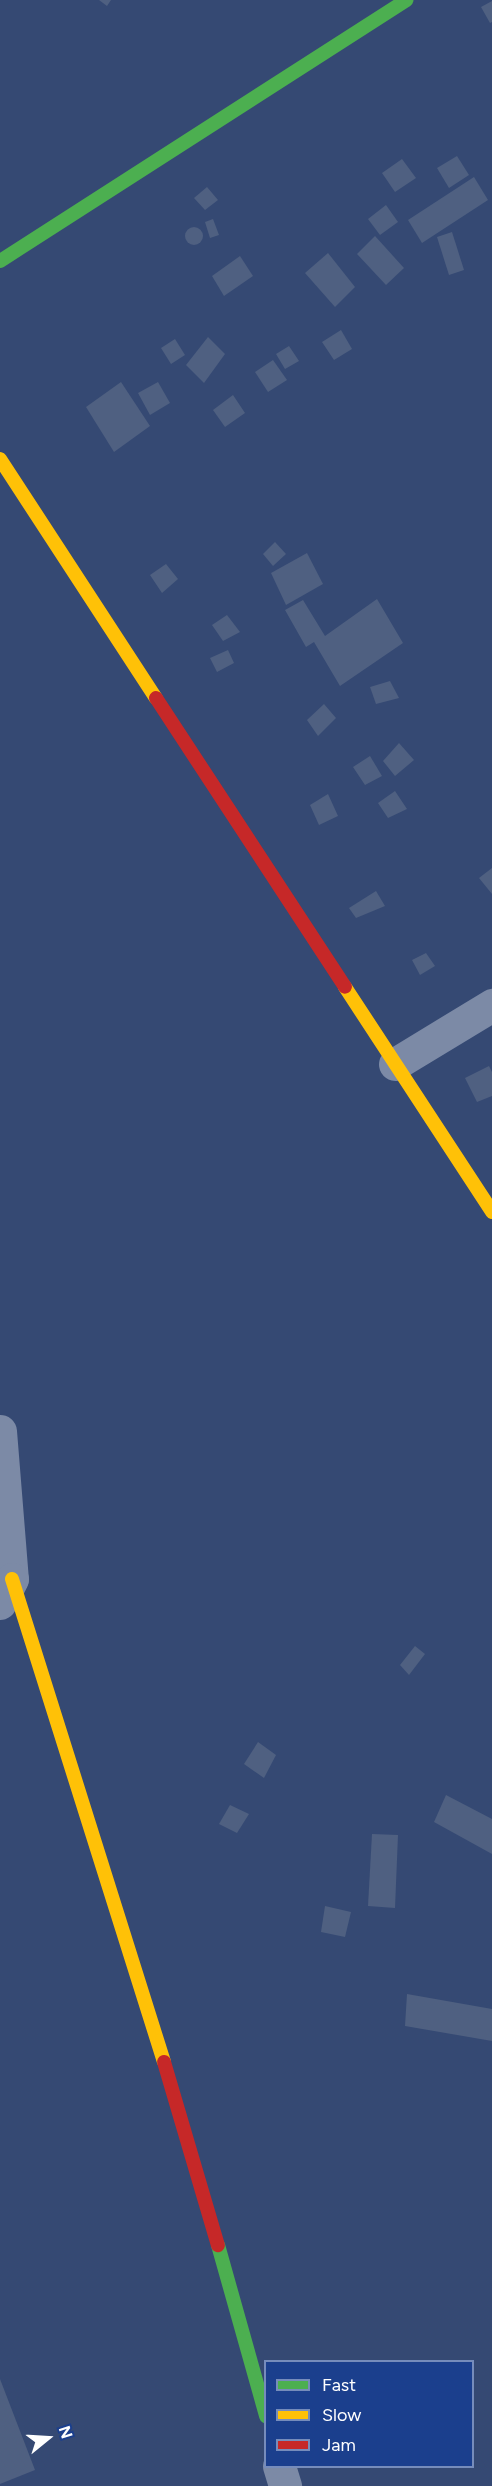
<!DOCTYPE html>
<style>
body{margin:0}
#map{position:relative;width:492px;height:2486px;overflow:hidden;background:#354973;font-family:Figtree,sans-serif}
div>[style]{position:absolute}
.building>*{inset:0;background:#4f6081}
.round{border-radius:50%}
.street>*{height:33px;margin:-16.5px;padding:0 16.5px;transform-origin:16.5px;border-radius:16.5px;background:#7c8aa6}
.fast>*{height:14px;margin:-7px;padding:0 7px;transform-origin:7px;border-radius:7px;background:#4caf50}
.slow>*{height:14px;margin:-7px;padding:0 7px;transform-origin:7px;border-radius:7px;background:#ffc107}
.jam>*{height:14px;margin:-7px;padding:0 7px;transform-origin:7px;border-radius:7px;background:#c62828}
span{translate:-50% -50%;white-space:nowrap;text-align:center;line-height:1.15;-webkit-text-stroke:5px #1b3f8d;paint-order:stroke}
.legend{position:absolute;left:264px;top:2360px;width:210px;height:108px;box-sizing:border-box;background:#1b3f8d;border:2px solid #768cbb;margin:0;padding:8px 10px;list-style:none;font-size:18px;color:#fff}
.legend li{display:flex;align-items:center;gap:12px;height:30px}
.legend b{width:30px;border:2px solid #768cbb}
.north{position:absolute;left:18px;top:2408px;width:60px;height:60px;-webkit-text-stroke:4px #1b3f8d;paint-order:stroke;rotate:72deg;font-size:16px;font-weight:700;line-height:24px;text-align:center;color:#fff}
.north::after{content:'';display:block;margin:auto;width:21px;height:27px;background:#fff;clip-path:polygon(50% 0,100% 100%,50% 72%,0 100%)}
</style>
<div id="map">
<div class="building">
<i style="clip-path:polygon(99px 0,111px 0,107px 6px)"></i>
<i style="clip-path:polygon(492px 1px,492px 22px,490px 23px,481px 7px)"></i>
<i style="clip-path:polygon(457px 156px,469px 175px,449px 188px,437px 168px)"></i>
<i style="clip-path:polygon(402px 159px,416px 178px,395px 192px,382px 173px)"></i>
<i style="clip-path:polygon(474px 177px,488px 200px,422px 243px,408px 220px)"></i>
<i style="clip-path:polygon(207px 187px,218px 200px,205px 210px,194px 198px)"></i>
<i style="clip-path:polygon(386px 205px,398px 222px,380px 235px,368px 219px)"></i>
<i style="clip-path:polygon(213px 219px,219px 235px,210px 238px,205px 222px)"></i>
<i class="round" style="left:185px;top:227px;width:18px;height:18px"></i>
<i style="clip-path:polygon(452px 232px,464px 270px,449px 275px,437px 237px)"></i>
<i style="clip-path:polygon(375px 236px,404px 268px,386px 285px,357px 254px)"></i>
<i style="clip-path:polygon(328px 253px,355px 287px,335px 307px,305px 273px)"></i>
<i style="clip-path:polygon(240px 256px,253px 276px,224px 296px,212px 276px)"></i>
<i style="clip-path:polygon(341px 330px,352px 349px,334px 360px,322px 342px)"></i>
<i style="clip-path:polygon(208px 337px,225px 354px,204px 383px,186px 365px)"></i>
<i style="clip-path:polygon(175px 339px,185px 355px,171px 364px,161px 348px)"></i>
<i style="clip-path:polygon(289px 346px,299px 361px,285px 369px,276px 354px)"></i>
<i style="clip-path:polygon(273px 360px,287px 380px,268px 392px,255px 372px)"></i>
<i style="clip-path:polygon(121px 382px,150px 426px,114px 452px,86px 407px)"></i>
<i style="clip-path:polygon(158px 382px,170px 403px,150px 415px,138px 393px)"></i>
<i style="clip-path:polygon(233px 395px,245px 413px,225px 427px,213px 410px)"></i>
<i style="clip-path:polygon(275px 542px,286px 554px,273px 566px,263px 554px)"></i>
<i style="clip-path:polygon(307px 553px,323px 584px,286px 605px,271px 573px)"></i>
<i style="clip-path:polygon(166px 564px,178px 579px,162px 593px,150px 575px)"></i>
<i style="clip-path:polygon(377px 599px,403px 643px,340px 686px,314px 642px,306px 647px,285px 610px,303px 600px,325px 636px)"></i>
<i style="clip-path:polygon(227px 615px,240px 632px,223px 641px,212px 625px)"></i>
<i style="clip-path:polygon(228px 650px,234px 663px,217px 672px,210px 658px)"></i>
<i style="clip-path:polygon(390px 681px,399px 698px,376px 704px,370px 687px)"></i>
<i style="clip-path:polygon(324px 704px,336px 718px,318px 736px,307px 720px)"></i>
<i style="clip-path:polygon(399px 743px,414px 760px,395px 776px,383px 761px)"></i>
<i style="clip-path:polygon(370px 756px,382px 776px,365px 785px,353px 767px)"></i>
<i style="clip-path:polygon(395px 791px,407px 809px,388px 818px,378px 803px)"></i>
<i style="clip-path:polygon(328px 794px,338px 816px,319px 825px,310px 805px)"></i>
<i style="clip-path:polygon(492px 868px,492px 894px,479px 878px)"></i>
<i style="clip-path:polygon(376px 891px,385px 906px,356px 918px,349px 908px)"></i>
<i style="clip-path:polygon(426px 953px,435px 966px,420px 975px,412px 960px)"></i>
<i style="clip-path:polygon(489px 1066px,492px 1072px,492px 1096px,477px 1102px,465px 1078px)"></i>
<i style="clip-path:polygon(415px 1646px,425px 1654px,409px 1675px,400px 1665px)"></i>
<i style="clip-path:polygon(258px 1742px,276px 1755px,264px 1778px,244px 1764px)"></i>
<i style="clip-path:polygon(446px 1795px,492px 1819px,492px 1854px,434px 1822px)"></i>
<i style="clip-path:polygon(230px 1805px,249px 1814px,237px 1833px,219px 1824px)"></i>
<i style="clip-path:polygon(372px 1834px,398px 1835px,395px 1908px,368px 1906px)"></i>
<i style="clip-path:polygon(325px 1906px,351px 1912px,345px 1937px,321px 1932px)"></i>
<i style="clip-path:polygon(407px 1994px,492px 2009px,492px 2041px,405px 2026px)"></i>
<i style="clip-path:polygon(0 2379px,35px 2470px,0 2484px)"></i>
</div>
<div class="street">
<i style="left:395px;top:1064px;width:114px;rotate:-31.3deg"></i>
<i style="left:0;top:1431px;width:148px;rotate:85.4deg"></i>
<i style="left:12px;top:1579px;width:27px;rotate:117deg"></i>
<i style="left:279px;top:2466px;width:21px;rotate:73deg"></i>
</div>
<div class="fast">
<i style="left:0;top:261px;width:483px;rotate:-32.7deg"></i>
<i style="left:218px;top:2245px;width:178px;rotate:74.3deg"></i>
</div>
<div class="slow">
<i style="left:0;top:459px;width:285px;rotate:56.9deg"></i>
<i style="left:345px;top:987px;width:269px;rotate:56.8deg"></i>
<i style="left:12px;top:1579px;width:506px;rotate:72.53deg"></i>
</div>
<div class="jam">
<i style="left:156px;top:698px;width:345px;rotate:56.8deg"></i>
<i style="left:164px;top:2062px;width:191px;rotate:73.6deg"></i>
</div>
<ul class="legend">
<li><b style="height:8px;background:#4caf50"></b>Fast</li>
<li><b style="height:8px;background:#ffc107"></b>Slow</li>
<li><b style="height:8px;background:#c62828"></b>Jam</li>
</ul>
<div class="north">N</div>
</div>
